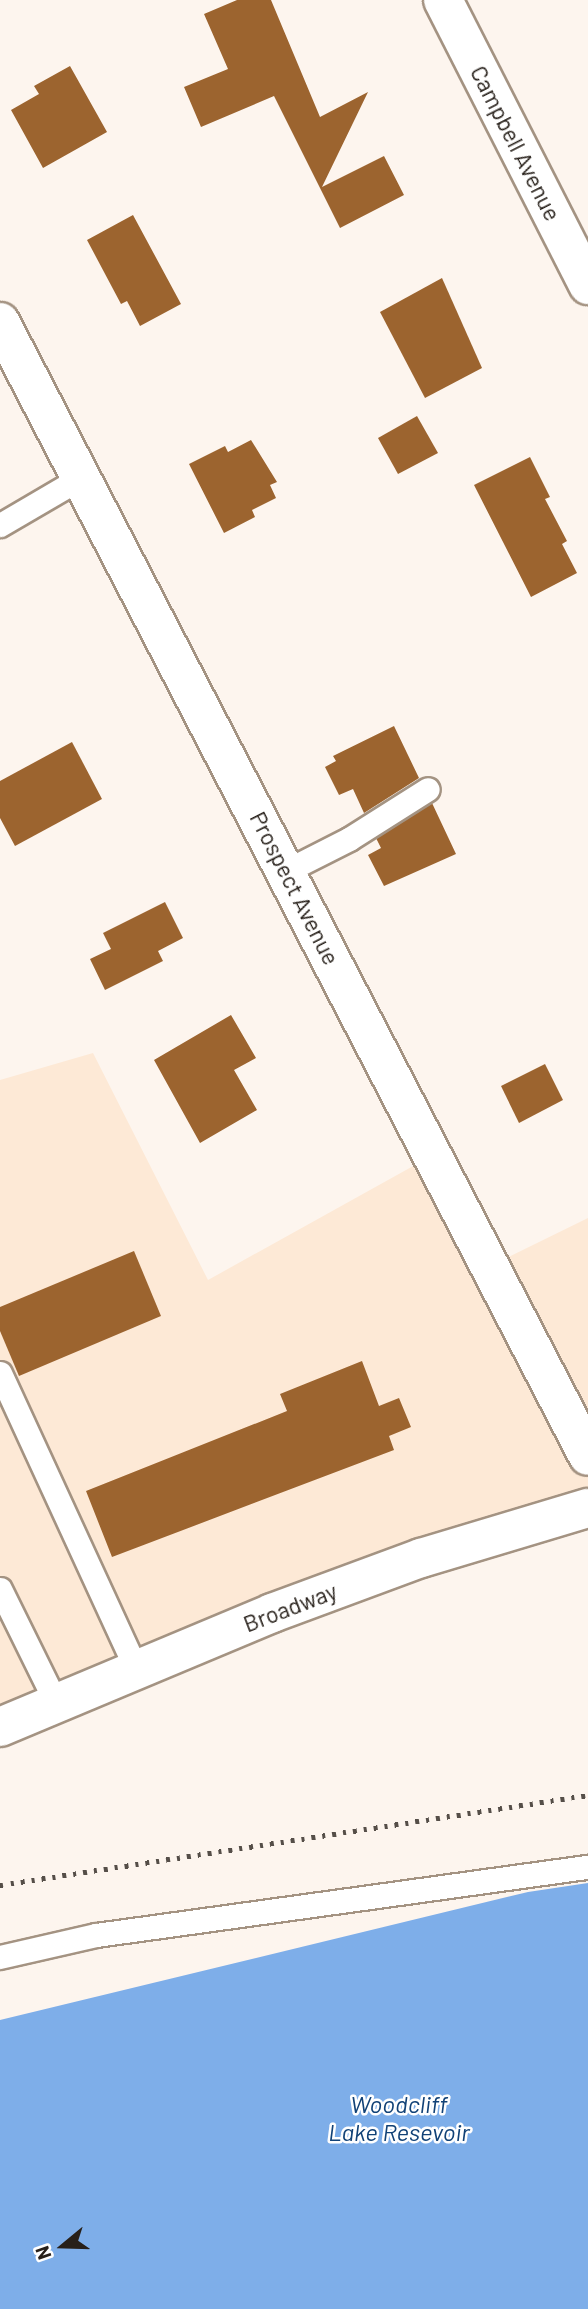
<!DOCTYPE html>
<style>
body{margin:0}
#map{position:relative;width:588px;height:2309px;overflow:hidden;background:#fdf5ee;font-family:Barlow,sans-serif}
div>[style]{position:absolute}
.built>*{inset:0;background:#fde9d6}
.water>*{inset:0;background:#7eaee9}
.building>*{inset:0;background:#9c642f}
.roads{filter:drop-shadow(2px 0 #a49382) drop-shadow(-2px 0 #a49382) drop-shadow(0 2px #a49382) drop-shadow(0 -2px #a49382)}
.service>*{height:23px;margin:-11.5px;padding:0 11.5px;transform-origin:11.5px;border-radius:11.5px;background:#fff}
.minor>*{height:38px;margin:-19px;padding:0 19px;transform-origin:19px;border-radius:19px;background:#fff}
.secondary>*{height:38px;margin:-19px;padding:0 19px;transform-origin:19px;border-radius:19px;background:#fff}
.rail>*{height:5px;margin-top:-2.5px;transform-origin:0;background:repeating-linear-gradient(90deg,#554e48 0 3.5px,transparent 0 10.5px)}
span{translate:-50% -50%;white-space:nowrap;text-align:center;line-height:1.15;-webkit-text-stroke:5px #fff;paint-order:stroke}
.street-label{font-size:23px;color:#27201a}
.water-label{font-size:24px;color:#114277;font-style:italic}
.north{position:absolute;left:28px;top:2211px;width:70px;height:70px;-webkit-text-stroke:5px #fff;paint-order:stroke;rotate:251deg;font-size:19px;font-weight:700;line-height:28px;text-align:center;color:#27201a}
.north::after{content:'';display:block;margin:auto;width:24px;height:32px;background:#27201a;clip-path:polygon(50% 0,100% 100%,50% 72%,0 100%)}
</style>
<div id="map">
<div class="built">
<i style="clip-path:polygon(93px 1053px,208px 1280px,433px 1155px,490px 1266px,588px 1218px,588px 1508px,0 1727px,0 1080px)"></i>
</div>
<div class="water">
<i style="clip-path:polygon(588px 1883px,588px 2309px,0 2309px,0 2020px,528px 1892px)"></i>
</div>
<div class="building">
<i style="clip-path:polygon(237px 0,271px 0,320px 117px,368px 92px,322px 187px,384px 156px,404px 195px,340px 228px,274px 96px,201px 127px,184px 87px,228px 69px,204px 14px)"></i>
<i style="clip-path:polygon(70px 66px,107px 132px,43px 168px,11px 110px,39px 94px,34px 86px)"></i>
<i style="clip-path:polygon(133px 215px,181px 304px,140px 326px,127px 301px,121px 304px,87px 240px)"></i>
<i style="clip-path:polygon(442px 278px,482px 368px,425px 398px,380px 312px)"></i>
<i style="clip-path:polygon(417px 416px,438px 453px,398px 474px,378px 438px)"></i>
<i style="clip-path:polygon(251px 440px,277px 482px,270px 485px,276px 498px,252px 510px,255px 517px,224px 533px,189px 464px,225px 446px,228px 452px)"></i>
<i style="clip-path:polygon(530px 457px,550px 497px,545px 499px,567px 541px,562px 544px,577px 573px,531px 597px,474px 485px)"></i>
<i style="clip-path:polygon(394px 726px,419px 778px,364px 813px,353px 789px,339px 795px,325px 767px,336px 761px,333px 756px)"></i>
<i style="clip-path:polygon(72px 742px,102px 799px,15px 846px,0 818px,0 781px)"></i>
<i style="clip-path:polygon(432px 803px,456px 854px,384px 886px,368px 855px,381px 848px,376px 838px)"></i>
<i style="clip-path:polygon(165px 902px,183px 938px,158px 951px,163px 961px,105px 990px,90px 959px,111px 949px,103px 933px)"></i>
<i style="clip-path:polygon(231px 1015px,256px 1058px,234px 1070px,257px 1110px,200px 1143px,154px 1060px)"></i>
<i style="clip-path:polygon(545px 1064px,563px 1100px,519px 1123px,501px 1086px)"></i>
<i style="clip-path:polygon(134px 1251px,161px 1316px,19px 1376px,0 1331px,0 1307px)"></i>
<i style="clip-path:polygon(362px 1361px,379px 1406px,399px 1398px,411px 1427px,389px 1436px,394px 1450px,112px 1557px,86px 1491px,287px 1411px,280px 1394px)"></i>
</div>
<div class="roads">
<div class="service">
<i style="left:0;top:525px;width:95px;rotate:-30.3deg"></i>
<i style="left:286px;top:871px;width:71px;rotate:-26.9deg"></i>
<i style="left:349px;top:839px;width:93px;rotate:-32.3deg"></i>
<i style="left:0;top:1373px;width:328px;rotate:65.3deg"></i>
<i style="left:0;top:1589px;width:129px;rotate:63.8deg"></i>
<i style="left:0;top:1957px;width:98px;rotate:-12.9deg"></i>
<i style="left:96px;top:1935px;width:497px;rotate:-7.9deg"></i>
</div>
<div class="minor">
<i style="left:443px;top:0;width:320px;rotate:63deg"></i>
</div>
<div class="secondary">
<i style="left:0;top:322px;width:1277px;rotate:62.59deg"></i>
<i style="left:0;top:1727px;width:295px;rotate:-22.7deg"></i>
<i style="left:272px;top:1613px;width:159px;rotate:-20.3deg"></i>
<i style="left:421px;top:1558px;width:174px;rotate:-16.7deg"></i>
</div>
</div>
<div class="rail">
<i style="left:0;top:1885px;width:595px;rotate:-8.7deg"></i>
</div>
<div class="street-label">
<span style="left:516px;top:143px;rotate:63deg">Campbell Avenue</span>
<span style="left:295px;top:888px;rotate:63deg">Prospect Avenue</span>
<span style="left:290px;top:1607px;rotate:-21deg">Broadway</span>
</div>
<div class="water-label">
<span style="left:399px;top:2118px">Woodcliff<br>Lake Resevoir</span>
</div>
<div class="north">N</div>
</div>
